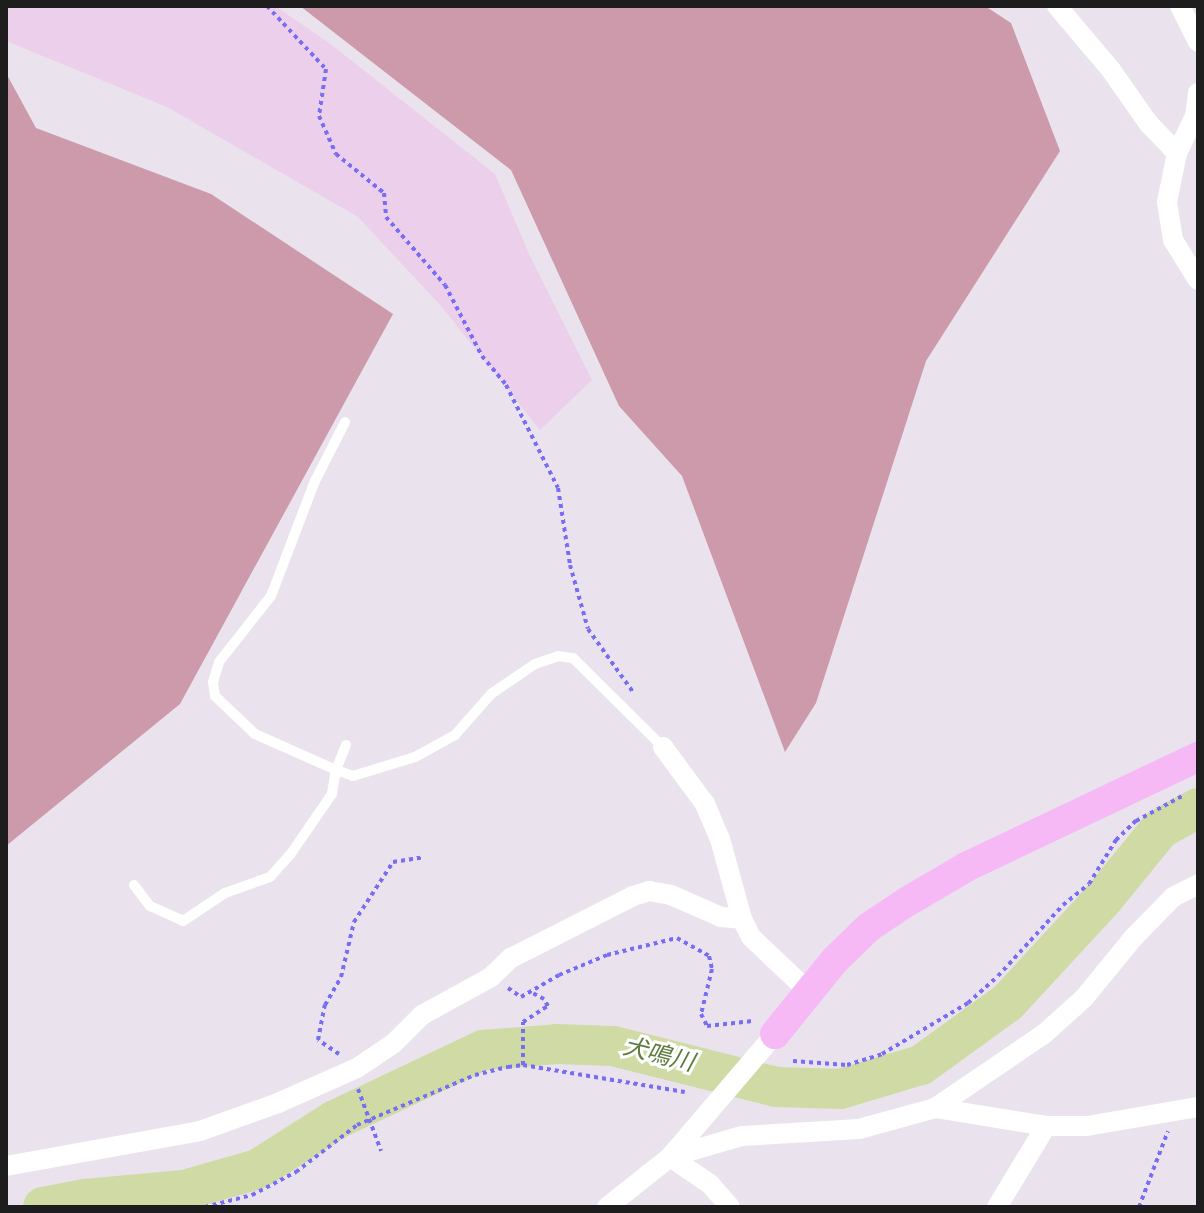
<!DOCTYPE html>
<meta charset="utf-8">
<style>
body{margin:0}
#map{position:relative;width:1204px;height:1213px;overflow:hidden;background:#eae3ee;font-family:Overpass,"Noto Sans JP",sans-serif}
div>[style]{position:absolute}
.farmland>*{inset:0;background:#eccfeb}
.forest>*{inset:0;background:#cc9aaa}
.river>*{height:40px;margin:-20px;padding:0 20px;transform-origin:20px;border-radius:20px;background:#d0daa5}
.path>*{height:4px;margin-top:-2px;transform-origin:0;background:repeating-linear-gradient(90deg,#776ef4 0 4px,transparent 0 8px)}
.lane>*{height:10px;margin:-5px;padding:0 5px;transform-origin:5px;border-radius:5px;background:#fff}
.street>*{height:20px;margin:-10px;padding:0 10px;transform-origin:10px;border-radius:10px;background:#fff}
.secondary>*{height:30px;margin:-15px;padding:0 15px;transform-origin:15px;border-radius:15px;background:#f6b9f6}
span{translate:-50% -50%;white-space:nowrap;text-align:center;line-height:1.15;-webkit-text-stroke:6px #fff;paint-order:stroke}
.water-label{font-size:24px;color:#5d7b3c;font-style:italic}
.frame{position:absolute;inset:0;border:8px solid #1d1d1d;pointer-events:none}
</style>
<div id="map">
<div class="farmland">
<i style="clip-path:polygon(6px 6px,275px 6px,328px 42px,495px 174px,529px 254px,592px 380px,540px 430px,441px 306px,358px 217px,167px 107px,6px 41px)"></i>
</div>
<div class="forest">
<i style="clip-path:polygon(300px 6px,985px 6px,1011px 23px,1060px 151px,926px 361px,816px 703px,785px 752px,682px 476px,619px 406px,511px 170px)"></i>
<i style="clip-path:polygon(6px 73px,36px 128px,211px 194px,393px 314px,180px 704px,6px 846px)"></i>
</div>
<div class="river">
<i style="left:43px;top:1207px;width:43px;rotate:-10.8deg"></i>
<i style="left:85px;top:1199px;width:99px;rotate:-5.2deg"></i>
<i style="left:184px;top:1190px;width:77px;rotate:-15.8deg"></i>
<i style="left:258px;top:1169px;width:91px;rotate:-32.5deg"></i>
<i style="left:335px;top:1120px;width:164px;rotate:-25.3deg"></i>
<i style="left:483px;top:1050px;width:74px;rotate:-4.6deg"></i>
<i style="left:557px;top:1044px;width:56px;rotate:2deg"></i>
<i style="left:613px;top:1046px;width:168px;rotate:14.1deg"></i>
<i style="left:776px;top:1087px;width:64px;rotate:1.8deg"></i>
<i style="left:840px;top:1089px;width:84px;rotate:-16.5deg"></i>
<i style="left:921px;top:1065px;width:107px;rotate:-35.9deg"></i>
<i style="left:1008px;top:1002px;width:140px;rotate:-47.3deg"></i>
<i style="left:1103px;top:899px;width:90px;rotate:-50.8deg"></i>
<i style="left:1160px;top:829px;width:43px;rotate:-28.9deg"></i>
</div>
<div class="path">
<i style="left:267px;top:6px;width:86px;rotate:46.9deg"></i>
<i style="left:326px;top:69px;width:48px;rotate:98.5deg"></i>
<i style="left:319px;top:116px;width:42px;rotate:65.9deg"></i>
<i style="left:336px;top:154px;width:62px;rotate:39.1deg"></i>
<i style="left:384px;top:193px;width:24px;rotate:85deg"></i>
<i style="left:386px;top:217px;width:90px;rotate:49.1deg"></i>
<i style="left:445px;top:285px;width:80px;rotate:62.5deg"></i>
<i style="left:482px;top:356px;width:38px;rotate:50deg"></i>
<i style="left:506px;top:385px;width:115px;rotate:63.2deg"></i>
<i style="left:558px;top:488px;width:78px;rotate:81.1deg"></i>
<i style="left:570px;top:565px;width:66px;rotate:74.3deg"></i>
<i style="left:588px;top:629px;width:77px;rotate:54.5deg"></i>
<i style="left:508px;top:988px;width:16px;rotate:35deg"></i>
<i style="left:521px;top:997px;width:44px;rotate:-30.1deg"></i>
<i style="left:559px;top:975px;width:52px;rotate:-22.6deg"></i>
<i style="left:607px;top:955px;width:72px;rotate:-13.7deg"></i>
<i style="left:677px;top:938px;width:37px;rotate:29deg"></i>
<i style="left:709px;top:956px;width:13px;rotate:77deg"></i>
<i style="left:712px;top:969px;width:46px;rotate:103.7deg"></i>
<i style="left:701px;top:1014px;width:13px;rotate:63deg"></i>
<i style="left:707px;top:1026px;width:46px;rotate:-6.2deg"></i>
<i style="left:339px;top:1054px;width:25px;rotate:-146deg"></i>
<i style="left:318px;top:1040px;width:36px;rotate:-79deg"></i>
<i style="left:325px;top:1005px;width:32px;rotate:-60deg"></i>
<i style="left:341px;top:977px;width:57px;rotate:-76.7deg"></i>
<i style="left:354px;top:922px;width:72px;rotate:-57deg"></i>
<i style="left:393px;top:862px;width:31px;rotate:-9deg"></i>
<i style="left:793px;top:1061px;width:54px;rotate:4.2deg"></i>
<i style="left:847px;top:1065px;width:37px;rotate:-17deg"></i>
<i style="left:882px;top:1054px;width:100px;rotate:-30.7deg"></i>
<i style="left:968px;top:1003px;width:40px;rotate:-42deg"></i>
<i style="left:998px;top:976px;width:96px;rotate:-47.5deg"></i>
<i style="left:1063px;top:905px;width:33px;rotate:-39deg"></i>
<i style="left:1089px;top:884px;width:52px;rotate:-58.5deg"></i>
<i style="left:1116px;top:840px;width:28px;rotate:-44deg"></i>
<i style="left:1136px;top:821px;width:52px;rotate:-28.5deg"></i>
<i style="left:523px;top:1065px;width:43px;rotate:-90deg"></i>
<i style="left:523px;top:1022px;width:30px;rotate:-33deg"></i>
<i style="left:548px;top:1006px;width:8px;rotate:-120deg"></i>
<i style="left:544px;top:999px;width:15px;rotate:-152deg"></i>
<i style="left:358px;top:1089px;width:66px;rotate:69.6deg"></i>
<i style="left:205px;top:1207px;width:49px;rotate:-14.3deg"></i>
<i style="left:252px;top:1195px;width:50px;rotate:-27.6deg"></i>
<i style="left:296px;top:1172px;width:77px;rotate:-37.6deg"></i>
<i style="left:357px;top:1125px;width:128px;rotate:-23deg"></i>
<i style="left:475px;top:1075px;width:34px;rotate:-14deg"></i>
<i style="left:508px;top:1067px;width:15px;rotate:-8deg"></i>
<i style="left:523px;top:1065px;width:164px;rotate:9.5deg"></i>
<i style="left:1139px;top:1207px;width:81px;rotate:-69.1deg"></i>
</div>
<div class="lane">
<i style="left:346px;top:745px;width:27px;rotate:112deg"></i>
<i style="left:336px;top:770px;width:18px;rotate:19deg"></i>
<i style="left:353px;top:776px;width:65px;rotate:-17deg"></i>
<i style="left:415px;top:757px;width:46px;rotate:-28.8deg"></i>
<i style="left:455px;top:735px;width:55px;rotate:-48.7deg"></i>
<i style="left:491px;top:694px;width:53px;rotate:-34.3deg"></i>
<i style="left:535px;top:664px;width:24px;rotate:-19deg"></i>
<i style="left:558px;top:656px;width:15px;rotate:8deg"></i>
<i style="left:573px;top:658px;width:127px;rotate:44.7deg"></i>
<i style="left:134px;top:885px;width:26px;rotate:53deg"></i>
<i style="left:150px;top:906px;width:36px;rotate:24deg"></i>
<i style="left:183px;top:921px;width:50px;rotate:-33.7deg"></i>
<i style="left:225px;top:893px;width:48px;rotate:-19.6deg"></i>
<i style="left:270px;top:877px;width:30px;rotate:-48deg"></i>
<i style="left:290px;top:855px;width:74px;rotate:-55.5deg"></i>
<i style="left:332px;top:794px;width:24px;rotate:-81deg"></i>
<i style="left:336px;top:770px;width:89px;rotate:-156deg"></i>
<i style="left:255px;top:734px;width:55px;rotate:-136.5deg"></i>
<i style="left:215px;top:696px;width:14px;rotate:-98deg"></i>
<i style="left:213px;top:682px;width:21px;rotate:-73deg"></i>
<i style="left:219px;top:662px;width:84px;rotate:-51.8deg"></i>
<i style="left:271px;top:596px;width:123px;rotate:-69.1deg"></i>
<i style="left:315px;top:481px;width:66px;rotate:-63deg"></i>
</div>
<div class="street">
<i style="left:1057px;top:6px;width:84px;rotate:49.8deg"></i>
<i style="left:1111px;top:70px;width:66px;rotate:54.9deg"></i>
<i style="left:1149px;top:124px;width:40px;rotate:46deg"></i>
<i style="left:1180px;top:6px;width:40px;rotate:63.4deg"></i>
<i style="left:1198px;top:93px;width:23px;rotate:97deg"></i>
<i style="left:1195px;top:116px;width:41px;rotate:115.9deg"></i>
<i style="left:1177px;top:153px;width:50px;rotate:101.5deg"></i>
<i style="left:1167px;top:202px;width:38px;rotate:81deg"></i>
<i style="left:1173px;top:240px;width:47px;rotate:58deg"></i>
<i style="left:663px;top:747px;width:71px;rotate:53.6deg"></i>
<i style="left:705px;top:804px;width:38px;rotate:67deg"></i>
<i style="left:720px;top:839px;width:83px;rotate:74.6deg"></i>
<i style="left:742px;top:919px;width:20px;rotate:63deg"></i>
<i style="left:751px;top:937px;width:80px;rotate:43.5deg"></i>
<i style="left:935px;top:1108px;width:112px;rotate:9.2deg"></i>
<i style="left:1046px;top:1126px;width:41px"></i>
<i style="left:1087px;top:1126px;width:113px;rotate:-9.7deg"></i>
<i style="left:670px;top:1157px;width:75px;rotate:-16.3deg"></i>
<i style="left:742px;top:1136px;width:117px;rotate:-3.4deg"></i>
<i style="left:859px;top:1129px;width:79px;rotate:-15.4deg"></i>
<i style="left:935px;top:1108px;width:132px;rotate:-34.2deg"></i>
<i style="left:1044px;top:1034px;width:54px;rotate:-42deg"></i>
<i style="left:1084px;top:998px;width:79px;rotate:-50.7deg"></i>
<i style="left:1134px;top:937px;width:56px;rotate:-45.7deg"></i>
<i style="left:1173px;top:897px;width:28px;rotate:-27deg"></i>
<i style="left:670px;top:1157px;width:48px;rotate:34deg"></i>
<i style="left:710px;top:1184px;width:30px;rotate:49deg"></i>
<i style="left:6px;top:1166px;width:197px;rotate:-10.2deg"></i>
<i style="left:200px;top:1131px;width:83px;rotate:-19.7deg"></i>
<i style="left:278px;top:1103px;width:86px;rotate:-23.9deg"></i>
<i style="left:357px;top:1068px;width:45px;rotate:-34deg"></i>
<i style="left:394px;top:1043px;width:40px;rotate:-45deg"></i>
<i style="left:422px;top:1015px;width:79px;rotate:-28.8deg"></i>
<i style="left:491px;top:977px;width:28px;rotate:-44deg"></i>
<i style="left:511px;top:958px;width:137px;rotate:-26.9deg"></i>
<i style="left:633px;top:896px;width:17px;rotate:-17deg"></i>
<i style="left:649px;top:891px;width:22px;rotate:10deg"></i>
<i style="left:671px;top:895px;width:55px;rotate:23.7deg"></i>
<i style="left:721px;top:917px;width:21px;rotate:5deg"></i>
<i style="left:607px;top:1207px;width:80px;rotate:-38.4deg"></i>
<i style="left:670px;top:1157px;width:162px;rotate:-49.5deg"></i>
<i style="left:997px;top:1207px;width:95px;rotate:-58.8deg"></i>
</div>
<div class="secondary">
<i style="left:775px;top:1034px;width:95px;rotate:-51deg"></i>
<i style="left:835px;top:960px;width:47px;rotate:-44.1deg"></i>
<i style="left:869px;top:927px;width:43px;rotate:-33.7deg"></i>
<i style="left:905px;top:903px;width:71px;rotate:-30.5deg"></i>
<i style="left:966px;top:867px;width:257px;rotate:-25.4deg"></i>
</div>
<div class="water-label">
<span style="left:658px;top:1057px;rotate:14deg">犬鳴川</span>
</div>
<div class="frame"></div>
</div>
